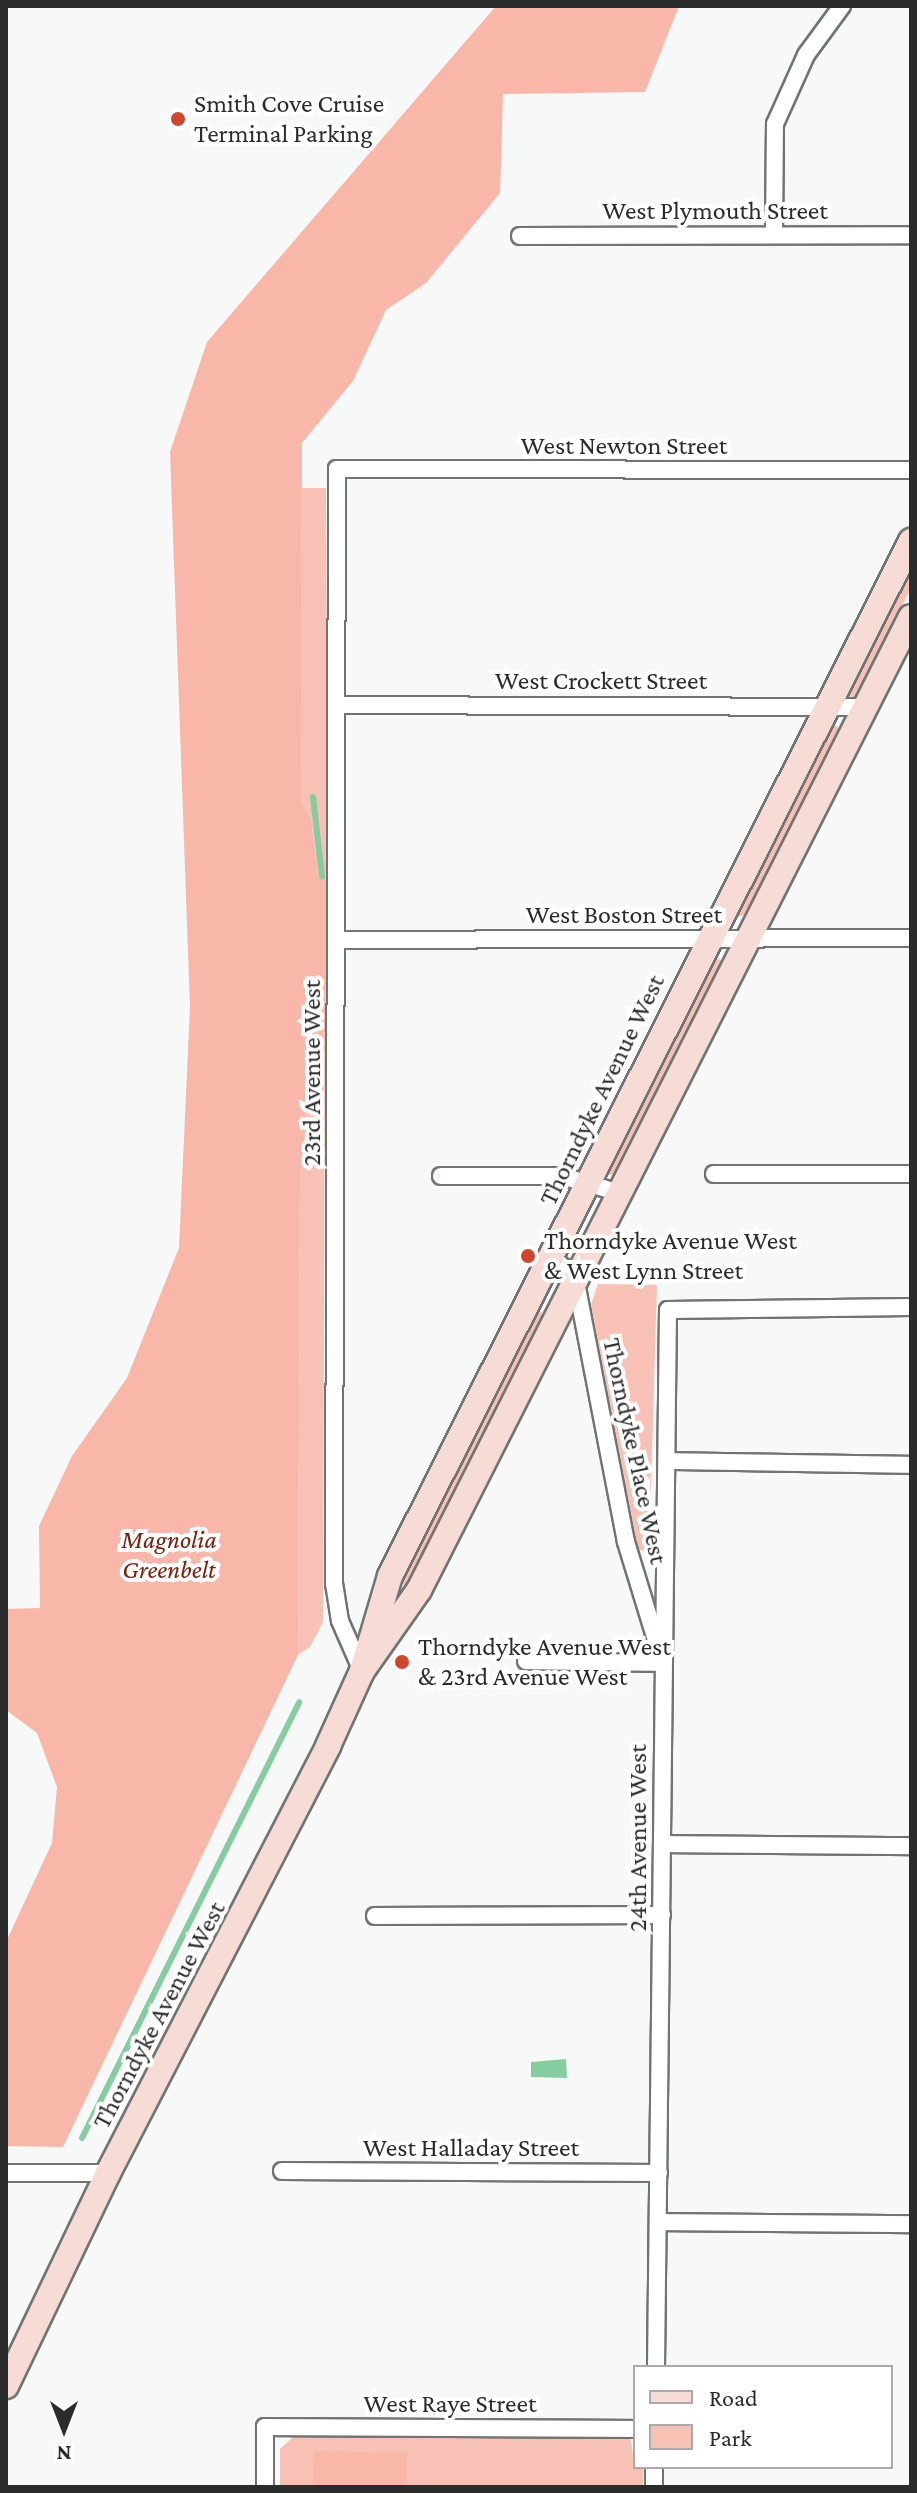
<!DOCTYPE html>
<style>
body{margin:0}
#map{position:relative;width:917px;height:2493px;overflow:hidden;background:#f6f9f7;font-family:"Crimson Pro",serif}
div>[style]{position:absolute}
.green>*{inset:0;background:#f8c1b5}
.forest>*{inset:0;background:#f8b7a9}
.water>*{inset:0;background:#85cd9f}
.stream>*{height:6px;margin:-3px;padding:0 3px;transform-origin:3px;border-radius:3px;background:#85cd9f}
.roads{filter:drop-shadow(2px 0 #717472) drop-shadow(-2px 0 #717472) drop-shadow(0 2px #717472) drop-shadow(0 -2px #717472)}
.minor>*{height:16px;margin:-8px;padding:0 8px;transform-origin:8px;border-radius:8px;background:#fff}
.secondary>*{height:24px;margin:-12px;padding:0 12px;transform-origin:12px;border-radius:12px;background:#f7dcd6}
.dots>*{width:22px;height:22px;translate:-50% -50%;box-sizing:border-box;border:4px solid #fff;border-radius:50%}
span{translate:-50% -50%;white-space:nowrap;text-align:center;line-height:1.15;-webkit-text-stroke:8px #fff;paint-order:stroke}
.poi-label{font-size:26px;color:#2a2b2b}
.left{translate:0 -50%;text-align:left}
.street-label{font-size:26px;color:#2a2b2b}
.park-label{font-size:26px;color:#7b200e;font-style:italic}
.frame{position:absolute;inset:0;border:8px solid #2a2b2b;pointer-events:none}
.legend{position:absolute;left:633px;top:2365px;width:260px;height:104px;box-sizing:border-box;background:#fff;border:2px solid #aaa;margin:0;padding:10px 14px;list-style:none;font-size:24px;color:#2a2b2b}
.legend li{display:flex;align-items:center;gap:16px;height:40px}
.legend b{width:40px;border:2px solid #aaa}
.north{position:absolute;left:24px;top:2389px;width:80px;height:80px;-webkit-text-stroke:6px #fff;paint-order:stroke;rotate:180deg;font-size:22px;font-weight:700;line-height:32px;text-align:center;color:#2a2b2b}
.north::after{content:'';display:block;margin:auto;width:28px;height:36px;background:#2a2b2b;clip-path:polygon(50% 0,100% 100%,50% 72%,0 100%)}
</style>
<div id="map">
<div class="green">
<i style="clip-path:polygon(302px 488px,326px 488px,328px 883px,318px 875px,311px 819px,301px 802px)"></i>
<i style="clip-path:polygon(911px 556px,911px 588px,855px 700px,841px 698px)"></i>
<i style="clip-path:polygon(830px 721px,840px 729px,746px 914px,733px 919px)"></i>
<i style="clip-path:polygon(713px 958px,722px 960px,719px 969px,614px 1174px,605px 1176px,602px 1173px)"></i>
<i style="clip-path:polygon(325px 1032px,323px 1622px,310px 1647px,298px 1655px,300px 1180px,313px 1053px)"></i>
<i style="clip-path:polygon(598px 1284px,657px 1285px,649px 1553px,638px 1549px,591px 1304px)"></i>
<i style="clip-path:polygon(536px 1307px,544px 1315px,407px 1584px,400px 1585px)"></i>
<i style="clip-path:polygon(630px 2435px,635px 2467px,643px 2467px,643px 2487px,280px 2487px,280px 2449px,294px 2436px)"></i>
</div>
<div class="forest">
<i style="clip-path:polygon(496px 6px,679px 6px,645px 92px,503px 94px,500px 193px,426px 283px,386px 310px,353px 381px,302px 443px,301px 802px,311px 819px,318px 875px,328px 883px,325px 1032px,313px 1053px,300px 1180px,298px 1655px,63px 2147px,6px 2146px,6px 1942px,52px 1843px,57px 1787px,37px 1733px,6px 1710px,6px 1609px,40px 1608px,39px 1526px,72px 1456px,127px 1378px,179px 1248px,190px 1007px,170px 452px,207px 342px)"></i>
<i style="clip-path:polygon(314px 2451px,407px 2453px,407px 2487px,313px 2487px)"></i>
</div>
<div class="water">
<i style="clip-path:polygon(566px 2059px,567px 2078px,531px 2077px,531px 2062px)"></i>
</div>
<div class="stream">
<i style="left:313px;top:797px;width:80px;rotate:83.5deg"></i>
<i style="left:82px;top:2138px;width:487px;rotate:-63.5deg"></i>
</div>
<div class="roads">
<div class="minor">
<i style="left:774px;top:235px;width:111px;rotate:-89.5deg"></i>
<i style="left:775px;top:124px;width:76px;rotate:-65.8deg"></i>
<i style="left:806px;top:55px;width:61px;rotate:-53.7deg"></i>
<i style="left:520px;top:236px;width:391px;rotate:-0.1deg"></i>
<i style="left:337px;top:705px;width:528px;rotate:0.22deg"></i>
<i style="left:336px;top:940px;width:575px;rotate:-0.2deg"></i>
<i style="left:714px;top:1174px;width:197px"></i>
<i style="left:441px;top:1176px;width:121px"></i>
<i style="left:562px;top:1176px;width:60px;rotate:16.3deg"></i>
<i style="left:667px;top:1461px;width:244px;rotate:0.9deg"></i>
<i style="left:526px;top:1661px;width:137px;rotate:0.8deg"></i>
<i style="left:663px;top:1663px;width:127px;rotate:-107deg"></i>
<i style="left:626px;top:1542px;width:269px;rotate:-100.9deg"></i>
<i style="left:575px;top:1278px;width:33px;rotate:-137deg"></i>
<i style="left:362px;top:1671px;width:55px;rotate:-113.7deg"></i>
<i style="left:340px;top:1621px;width:37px;rotate:-99deg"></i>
<i style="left:334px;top:1584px;width:1115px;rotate:-89.85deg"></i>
<i style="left:337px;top:469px;width:574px;rotate:0.1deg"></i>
<i style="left:663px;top:1844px;width:248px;rotate:0.5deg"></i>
<i style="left:375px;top:1916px;width:287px;rotate:-0.2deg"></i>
<i style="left:282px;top:2171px;width:377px;rotate:0.3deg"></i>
<i style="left:6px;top:2173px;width:102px"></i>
<i style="left:659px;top:2222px;width:252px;rotate:0.5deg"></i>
<i style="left:656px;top:2367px;width:1057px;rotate:-89.35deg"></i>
<i style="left:668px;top:1310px;width:243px;rotate:-0.7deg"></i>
<i style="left:265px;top:2487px;width:60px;rotate:-90deg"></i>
<i style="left:265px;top:2427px;width:370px;rotate:0.3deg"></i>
<i style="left:654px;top:2487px;width:20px;rotate:-90deg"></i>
</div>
<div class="secondary">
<i style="left:362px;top:1671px;width:99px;rotate:-54.9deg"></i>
<i style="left:419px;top:1590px;width:1090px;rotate:-63.18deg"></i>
<i style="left:6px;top:2386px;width:236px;rotate:-64.4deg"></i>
<i style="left:108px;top:2173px;width:480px;rotate:-62.7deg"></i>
<i style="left:328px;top:1746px;width:82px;rotate:-65.6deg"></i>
<i style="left:362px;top:1671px;width:99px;rotate:-73.6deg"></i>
<i style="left:390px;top:1576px;width:1159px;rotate:-63.28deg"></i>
</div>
</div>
<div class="dots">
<i style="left:178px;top:119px;background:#d0452b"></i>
<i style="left:528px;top:1256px;background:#d0452b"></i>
<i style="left:402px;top:1662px;background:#d0452b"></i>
</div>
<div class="poi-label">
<span class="left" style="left:194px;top:119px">Smith Cove Cruise<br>Terminal Parking</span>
<span class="left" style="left:544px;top:1256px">Thorndyke Avenue West<br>&amp; West Lynn Street</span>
<span class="left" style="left:418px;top:1662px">Thorndyke Avenue West<br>&amp; 23rd Avenue West</span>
</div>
<div class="street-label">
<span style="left:715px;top:211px">West Plymouth Street</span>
<span style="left:624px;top:446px">West Newton Street</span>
<span style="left:601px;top:681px">West Crockett Street</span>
<span style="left:624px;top:915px">West Boston Street</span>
<span style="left:312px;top:1073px;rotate:-90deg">23rd Avenue West</span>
<span style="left:602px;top:1090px;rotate:-64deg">Thorndyke Avenue West</span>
<span style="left:635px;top:1451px;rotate:78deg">Thorndyke Place West</span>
<span style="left:638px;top:1838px;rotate:-90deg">24th Avenue West</span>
<span style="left:159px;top:2015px;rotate:-62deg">Thorndyke Avenue West</span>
<span style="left:471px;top:2148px">West Halladay Street</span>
<span style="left:450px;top:2404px">West Raye Street</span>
</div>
<div class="park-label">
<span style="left:169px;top:1555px">Magnolia<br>Greenbelt</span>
</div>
<div class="frame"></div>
<ul class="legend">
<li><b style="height:10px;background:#f7dcd6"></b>Road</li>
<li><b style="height:22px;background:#f8c1b5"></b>Park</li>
</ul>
<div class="north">N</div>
</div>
